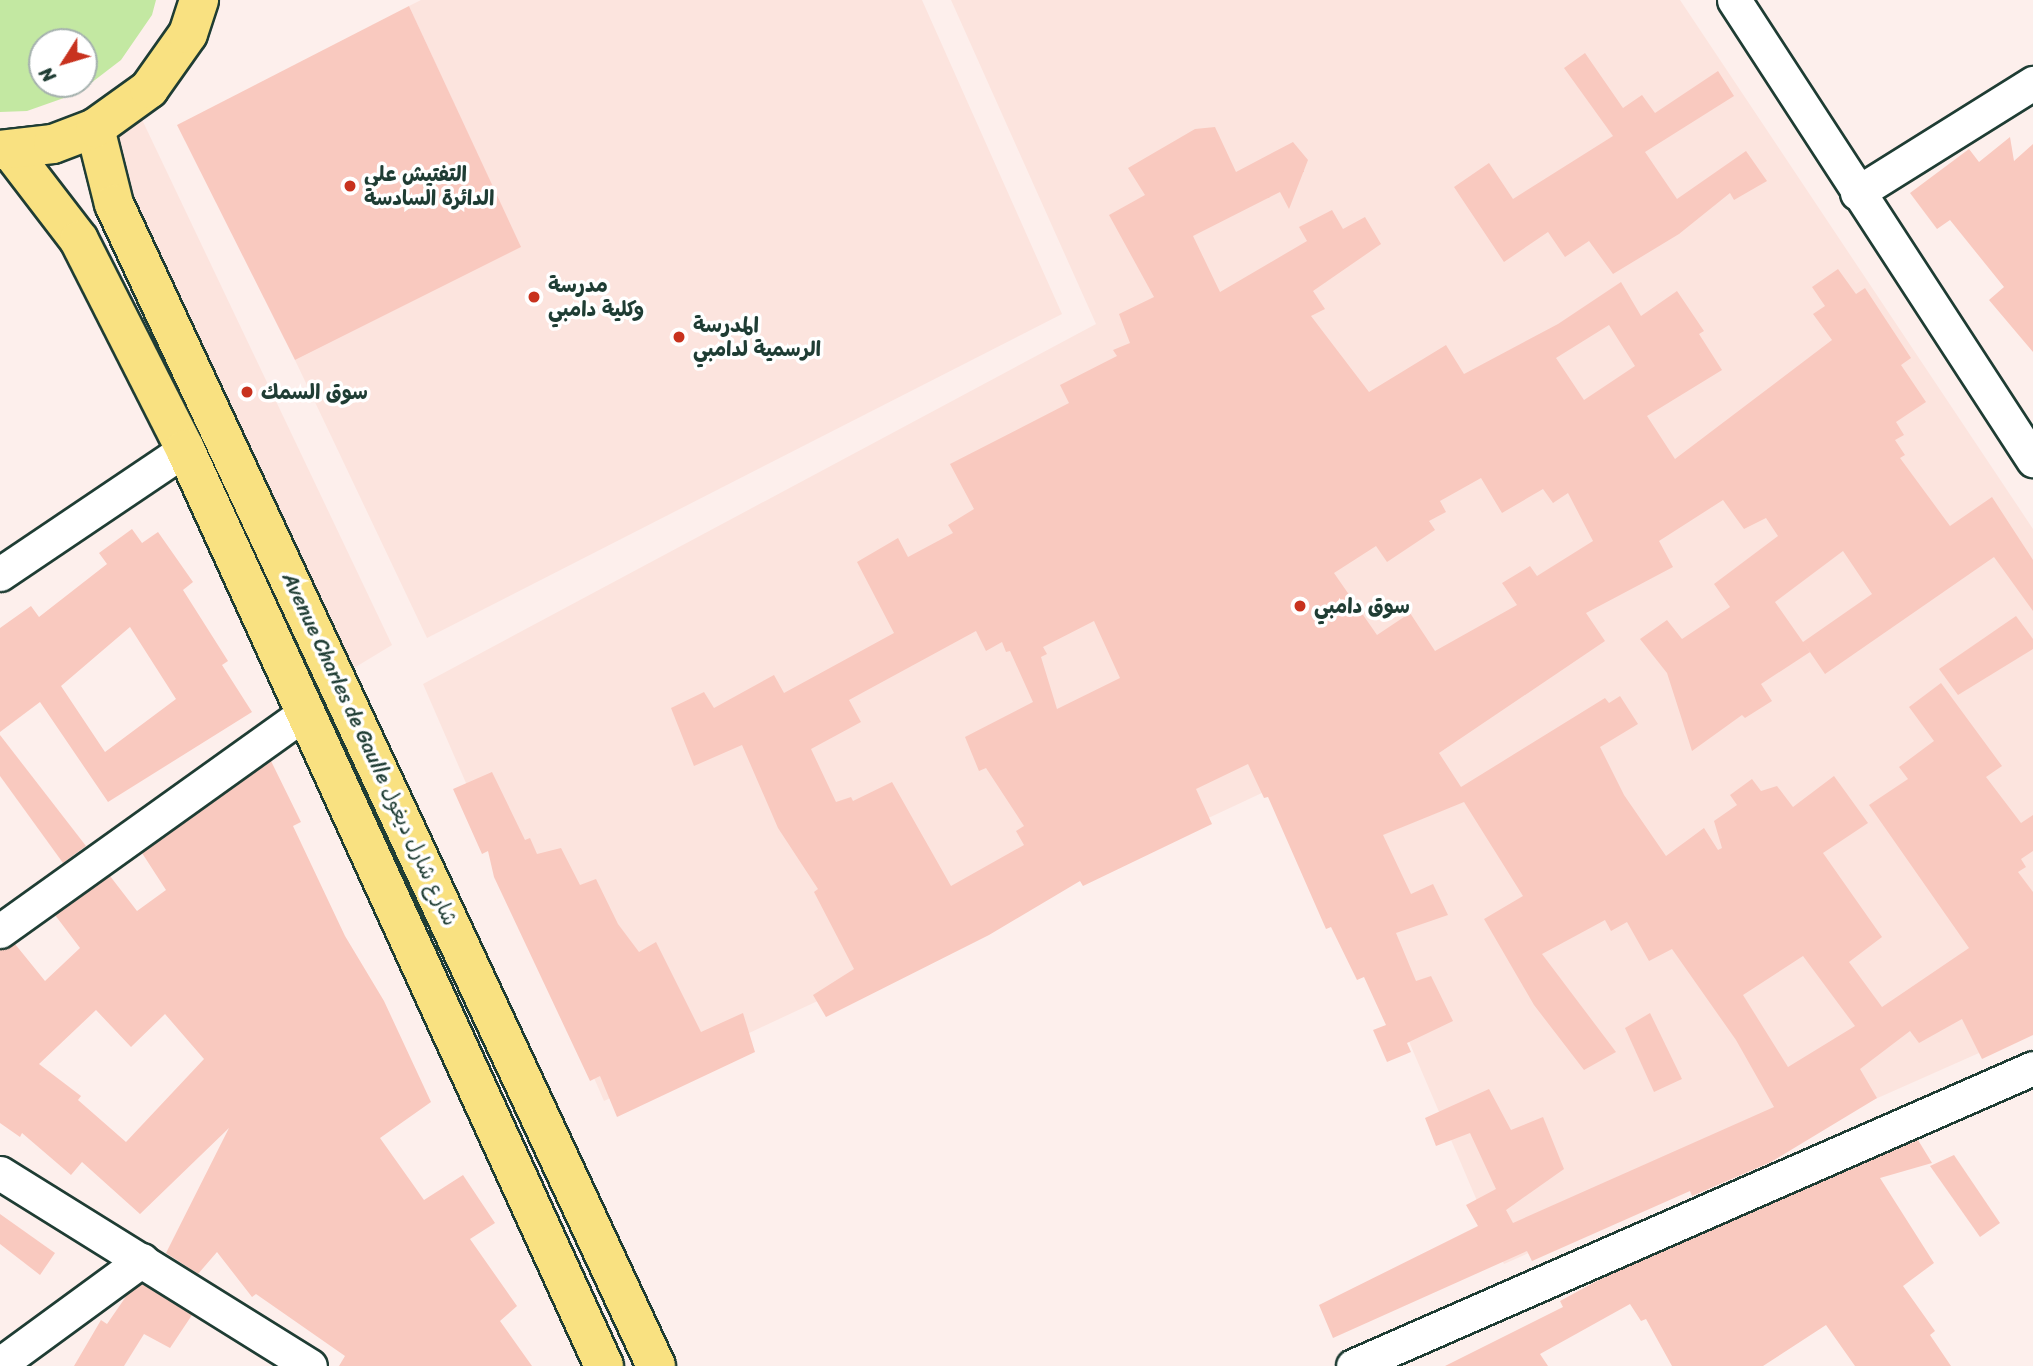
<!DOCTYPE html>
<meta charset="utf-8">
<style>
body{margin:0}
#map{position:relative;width:2033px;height:1366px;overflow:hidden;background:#fdefec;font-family:Sriracha,"Playpen Sans Arabic",sans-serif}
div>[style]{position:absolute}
.built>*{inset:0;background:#fce4de}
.green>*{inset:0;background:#c3e8a2}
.building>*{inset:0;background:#f9c9bf}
.roads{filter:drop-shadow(2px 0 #1f3d34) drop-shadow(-2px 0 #1f3d34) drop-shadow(0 2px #1f3d34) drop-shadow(0 -2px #1f3d34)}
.street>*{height:33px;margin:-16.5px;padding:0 16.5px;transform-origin:16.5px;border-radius:16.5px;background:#fff}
.primary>*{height:38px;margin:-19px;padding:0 19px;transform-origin:19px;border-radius:19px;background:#f9e181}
.highway>*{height:38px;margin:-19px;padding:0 19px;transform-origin:19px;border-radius:19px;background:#f9e181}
.dots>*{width:19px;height:19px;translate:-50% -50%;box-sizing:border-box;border:4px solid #fff;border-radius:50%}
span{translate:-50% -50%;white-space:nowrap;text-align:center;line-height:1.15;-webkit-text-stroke:7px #fff;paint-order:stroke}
.poi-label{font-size:21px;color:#1f3d34;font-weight:700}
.left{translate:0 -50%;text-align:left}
.street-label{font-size:21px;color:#1f3d34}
.north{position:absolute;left:28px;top:28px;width:70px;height:70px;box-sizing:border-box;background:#fff;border:2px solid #a5b1ae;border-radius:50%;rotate:233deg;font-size:19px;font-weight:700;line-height:28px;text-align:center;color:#1f3d34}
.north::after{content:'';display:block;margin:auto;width:24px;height:32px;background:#c8321e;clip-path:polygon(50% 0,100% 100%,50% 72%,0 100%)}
</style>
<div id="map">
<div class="built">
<i style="clip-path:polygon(421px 0,922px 0,1062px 314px,427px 638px,295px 360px,520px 247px,409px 6px)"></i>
<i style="clip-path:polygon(951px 0,1680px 0,2033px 529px,2033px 1029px,1504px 1264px,1296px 777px,604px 1101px,423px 684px,1096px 324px)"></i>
<i style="clip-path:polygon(136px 107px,392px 645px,354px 668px,102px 138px)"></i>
</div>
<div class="green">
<i style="clip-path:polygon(evenodd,0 0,156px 0,152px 15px,121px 60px,78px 93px,27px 111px,0 112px,0 0,42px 42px,84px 42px,84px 84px,42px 84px,42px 42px)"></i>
</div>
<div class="building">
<i style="clip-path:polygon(409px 6px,521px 247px,295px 360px,177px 125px)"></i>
<i style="clip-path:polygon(1585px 53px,1623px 108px,1642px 95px,1655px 113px,1718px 71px,1734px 96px,1645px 152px,1677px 199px,1746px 151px,1767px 181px,1734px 200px,1730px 193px,1679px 234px,1613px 274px,1589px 241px,1565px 257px,1548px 232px,1504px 262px,1454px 187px,1489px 163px,1513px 199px,1613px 136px,1564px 68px)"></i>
<i style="clip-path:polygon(evenodd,1215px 127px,1236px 172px,1293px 142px,1308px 160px,1289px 209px,1280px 192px,1193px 236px,1220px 292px,1307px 241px,1299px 227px,1332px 210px,1343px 229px,1365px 217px,1381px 244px,1313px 291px,1325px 309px,1311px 316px,1369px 392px,1446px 345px,1464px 374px,1558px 324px,1621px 282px,1641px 316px,1677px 291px,1704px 331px,1699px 334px,1722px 370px,1647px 416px,1675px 459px,1832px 340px,1813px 314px,1825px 306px,1812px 287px,1838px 269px,1856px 294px,1865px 288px,1911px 358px,1901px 365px,1926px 402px,1896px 422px,1904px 435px,1895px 440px,1905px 455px,1900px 458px,1950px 526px,1992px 497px,2033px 560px,2033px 611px,1994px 557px,1825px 674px,1803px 642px,1872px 594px,1843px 551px,1775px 602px,1810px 652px,1761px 684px,1772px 701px,1745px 718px,1742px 715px,1692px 751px,1667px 673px,1640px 639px,1667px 620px,1682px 639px,1730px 607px,1714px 584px,1778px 536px,1766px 518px,1744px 529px,1723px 500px,1659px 541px,1673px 567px,1586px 613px,1605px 641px,1439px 753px,1461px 787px,1605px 698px,1609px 703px,1620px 696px,1638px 724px,1600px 747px,1624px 795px,1666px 856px,1704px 828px,1718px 850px,1722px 848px,1714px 821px,1737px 805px,1730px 795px,1752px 779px,1761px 791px,1777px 786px,1793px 807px,1834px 776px,1868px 823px,1823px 853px,1882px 937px,1849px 962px,1882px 1007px,1969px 948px,1869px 805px,1908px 779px,1899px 767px,1934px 741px,1909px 707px,1941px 683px,2002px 766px,1986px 777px,2021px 823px,2033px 815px,2033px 851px,2021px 859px,2026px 867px,2018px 872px,2033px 892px,2033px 1035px,1982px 1059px,1962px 1019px,1919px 1043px,1910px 1031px,1860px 1069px,1877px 1098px,1771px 1162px,1692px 1196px,1690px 1191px,1532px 1261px,1527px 1251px,1333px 1338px,1319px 1305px,1478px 1226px,1466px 1205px,1496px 1189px,1470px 1133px,1436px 1146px,1425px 1118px,1489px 1089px,1511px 1130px,1543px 1117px,1564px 1169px,1506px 1210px,1513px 1223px,1774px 1107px,1736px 1040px,1672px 949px,1649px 961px,1627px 922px,1611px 931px,1605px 920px,1542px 954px,1616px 1052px,1584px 1070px,1534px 1005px,1484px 919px,1523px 896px,1464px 802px,1383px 835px,1411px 894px,1433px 884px,1448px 915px,1396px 933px,1416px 981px,1431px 976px,1453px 1021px,1407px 1043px,1411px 1052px,1387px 1062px,1373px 1030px,1386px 1025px,1364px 977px,1357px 980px,1331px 927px,1326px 929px,1268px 797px,1264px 798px,1248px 764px,1196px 789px,1212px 824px,1083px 886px,1080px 881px,989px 935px,826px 1017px,813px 995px,854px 969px,814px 892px,818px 889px,778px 828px,742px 745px,694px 766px,671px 708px,704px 692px,714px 708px,774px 675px,784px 693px,894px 633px,857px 562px,898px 538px,908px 557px,953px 533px,948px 525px,974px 509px,950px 464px,1069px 403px,1060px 385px,1117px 356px,1113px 350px,1130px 343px,1119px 314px,1154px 297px,1109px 215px,1145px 195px,1128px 168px,1195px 129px,1215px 127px,1609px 325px,1635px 366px,1584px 400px,1556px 358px,1609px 325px,1215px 127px,1481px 478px,1502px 513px,1543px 489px,1553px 503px,1568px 493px,1593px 541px,1537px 576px,1530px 566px,1502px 583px,1517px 605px,1435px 651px,1410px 613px,1377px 635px,1334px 573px,1376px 546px,1387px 562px,1435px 530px,1429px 521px,1446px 512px,1440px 501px,1481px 478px,1215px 127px,1094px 621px,1120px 678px,1057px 709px,1041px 657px,1047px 654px,1043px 647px,1094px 621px,1215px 127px,976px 631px,986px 651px,1002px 642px,1006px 652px,1010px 651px,1033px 702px,965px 737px,979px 771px,986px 768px,1024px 826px,1016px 831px,1024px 845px,951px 886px,892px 782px,853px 801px,851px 797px,836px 802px,811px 749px,861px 722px,849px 700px,976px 631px,1215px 127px,1803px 956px,1855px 1026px,1788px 1067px,1743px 995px,1803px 956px)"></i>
<i style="clip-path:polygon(2010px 137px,2014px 161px,2033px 144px,2033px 352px,1989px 300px,2004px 287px,1950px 220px,1937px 229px,1910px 193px,1969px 149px,1979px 162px)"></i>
<i style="clip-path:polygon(evenodd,132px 529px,142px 543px,158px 532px,193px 582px,183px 590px,228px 661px,222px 665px,252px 712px,108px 802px,40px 702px,0 732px,0 628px,31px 606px,39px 617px,107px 564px,99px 553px,132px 529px,130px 627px,176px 699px,105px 752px,61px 686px,130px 627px)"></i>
<i style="clip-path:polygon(2016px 616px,2033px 639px,2033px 649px,1958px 695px,1939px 669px)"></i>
<i style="clip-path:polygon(0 735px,86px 846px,63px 863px,0 776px)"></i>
<i style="clip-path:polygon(evenodd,271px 761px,301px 822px,293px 826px,345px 936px,384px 1001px,431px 1102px,380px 1138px,424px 1200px,463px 1175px,495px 1223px,470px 1239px,517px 1306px,500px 1321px,532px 1366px,339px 1366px,345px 1356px,256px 1294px,252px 1297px,217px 1252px,198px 1274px,166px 1253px,229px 1128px,140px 1214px,82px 1162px,71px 1175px,22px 1133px,20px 1137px,0 1123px,0 950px,15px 944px,45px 981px,80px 948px,55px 915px,110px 876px,137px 911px,166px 890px,142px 853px,271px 761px,96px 1010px,131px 1047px,165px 1014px,204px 1059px,126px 1142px,78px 1100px,81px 1096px,39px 1064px,96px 1010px)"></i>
<i style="clip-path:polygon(492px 772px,525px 840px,530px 838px,537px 854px,561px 848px,580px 885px,596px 879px,618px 924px,639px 952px,656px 942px,701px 1032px,743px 1013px,755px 1052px,617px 1117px,600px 1076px,590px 1081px,494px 877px,488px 851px,482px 854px,453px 789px)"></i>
<i style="clip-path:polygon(1650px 1013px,1682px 1079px,1654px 1092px,1625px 1028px)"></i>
<i style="clip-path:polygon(1918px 1140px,1932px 1163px,1880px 1178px,1934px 1263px,1903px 1286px,1935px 1331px,1930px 1335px,1951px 1366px,1855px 1366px,1826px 1325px,1763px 1366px,1672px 1366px,1646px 1319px,1641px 1321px,1630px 1304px,1540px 1354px,1548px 1366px,1445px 1366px,1563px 1307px,1560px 1301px,1606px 1276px)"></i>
<i style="clip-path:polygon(1954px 1155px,2000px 1223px,1980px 1237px,1930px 1166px)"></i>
<i style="clip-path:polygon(0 1214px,55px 1253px,40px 1275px,0 1244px)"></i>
<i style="clip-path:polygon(142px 1284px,192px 1315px,170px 1348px,144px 1334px,124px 1366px,74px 1366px,101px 1320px,107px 1324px,127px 1295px)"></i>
</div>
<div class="roads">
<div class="street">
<i style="left:1734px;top:0;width:549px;rotate:56.98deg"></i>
<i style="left:1857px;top:193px;width:208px;rotate:-32deg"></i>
<i style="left:0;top:574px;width:223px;rotate:-34deg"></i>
<i style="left:0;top:931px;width:375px;rotate:-35.6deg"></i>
<i style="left:0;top:1173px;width:365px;rotate:31.9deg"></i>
<i style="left:0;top:1364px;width:176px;rotate:-36.2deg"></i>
<i style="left:1353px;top:1366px;width:742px;rotate:-23.66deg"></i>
</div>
<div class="primary">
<i style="left:95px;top:128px;width:78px;rotate:76deg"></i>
<i style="left:114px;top:204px;width:1282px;rotate:64.99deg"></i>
<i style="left:10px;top:150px;width:113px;rotate:52.5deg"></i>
<i style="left:79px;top:240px;width:234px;rotate:63.1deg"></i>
<i style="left:185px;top:449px;width:1008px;rotate:65.44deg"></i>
</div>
<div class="highway">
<i style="left:0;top:150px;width:53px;rotate:-6.5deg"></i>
<i style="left:53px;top:144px;width:45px;rotate:-20.9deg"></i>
<i style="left:95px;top:128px;width:67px;rotate:-35.8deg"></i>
<i style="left:149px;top:89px;width:67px;rotate:-54.7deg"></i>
<i style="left:188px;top:34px;width:36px;rotate:-72deg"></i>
</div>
</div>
<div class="dots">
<i style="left:350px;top:186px;background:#c8321e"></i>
<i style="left:534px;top:297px;background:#c8321e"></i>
<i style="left:679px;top:337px;background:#c8321e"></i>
<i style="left:247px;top:392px;background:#c8321e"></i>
<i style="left:1300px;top:606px;background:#c8321e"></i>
</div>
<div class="poi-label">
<span class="left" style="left:364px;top:186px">التفتيش على<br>الدائرة السادسة</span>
<span class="left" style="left:548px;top:297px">مدرسة<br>وكلية دامبي</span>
<span class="left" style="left:693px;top:337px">المدرسة<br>الرسمية لدامبي</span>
<span class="left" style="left:261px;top:392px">سوق السمك</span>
<span class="left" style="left:1314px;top:606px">سوق دامبي</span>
</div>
<div class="street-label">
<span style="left:370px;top:749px;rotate:65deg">Avenue Charles de Gaulle شارع شارل ديغول</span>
</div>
<div class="north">N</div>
</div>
